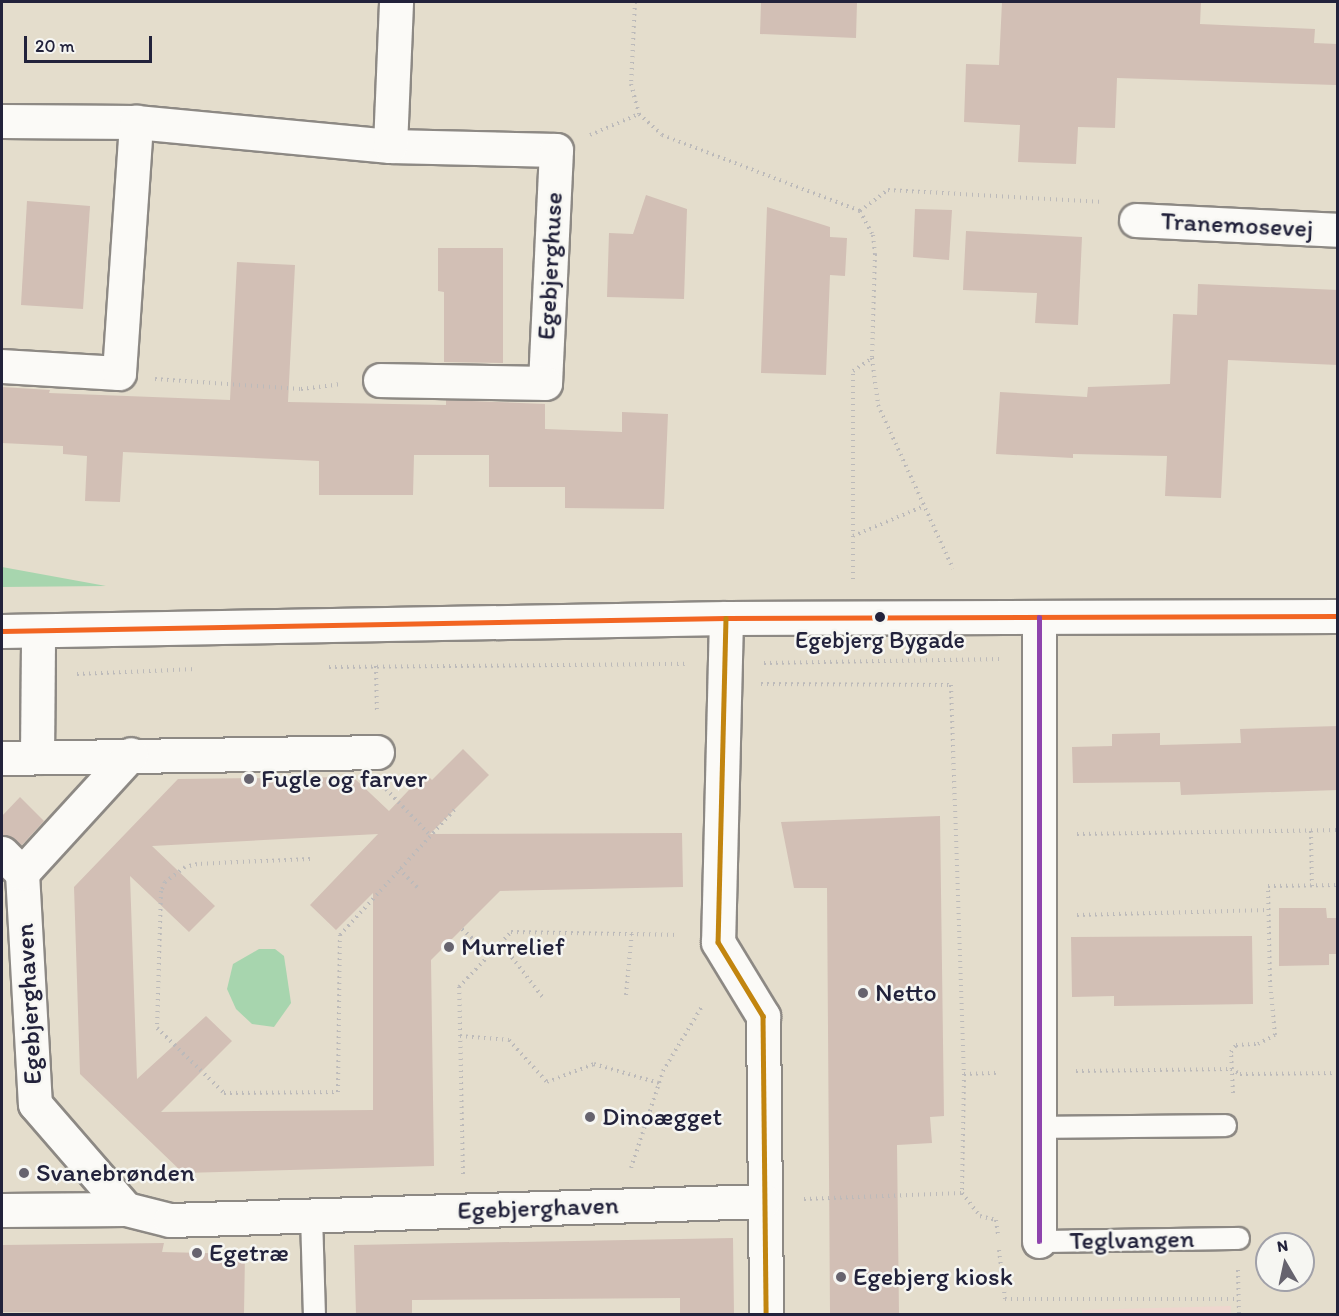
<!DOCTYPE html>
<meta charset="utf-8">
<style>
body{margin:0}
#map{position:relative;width:1339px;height:1316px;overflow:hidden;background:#e4ddcc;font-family:Itim,sans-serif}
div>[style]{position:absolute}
.built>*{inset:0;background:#eed6ce}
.green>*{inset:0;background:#a7d5ae}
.building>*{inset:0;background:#d2bfb5}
.path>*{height:4px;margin-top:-2px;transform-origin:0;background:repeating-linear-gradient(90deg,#bcbaba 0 1.5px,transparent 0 6px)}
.roads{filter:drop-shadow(2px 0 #8d8984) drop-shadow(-2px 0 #8d8984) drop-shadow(0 2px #8d8984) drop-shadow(0 -2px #8d8984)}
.lane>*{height:21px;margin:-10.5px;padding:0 10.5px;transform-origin:10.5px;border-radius:10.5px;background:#fbfaf7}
.street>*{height:33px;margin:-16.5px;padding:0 16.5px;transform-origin:16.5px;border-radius:16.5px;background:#fbfaf7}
.secondary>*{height:33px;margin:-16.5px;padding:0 16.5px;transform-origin:16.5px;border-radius:16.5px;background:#fbfaf7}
.bus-1>*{height:4.5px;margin:-2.25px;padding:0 2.25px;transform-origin:2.25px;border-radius:2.25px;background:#f26522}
.bus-2>*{height:4.5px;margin:-2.25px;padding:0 2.25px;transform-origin:2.25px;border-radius:2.25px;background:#8e44ad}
.bus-3>*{height:4.5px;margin:-2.25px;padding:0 2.25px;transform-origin:2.25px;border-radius:2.25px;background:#c2850f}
.dots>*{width:16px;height:16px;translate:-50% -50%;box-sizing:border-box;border:3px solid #f6f6f2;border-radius:50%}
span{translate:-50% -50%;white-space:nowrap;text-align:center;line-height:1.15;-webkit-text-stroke:5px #f6f6f2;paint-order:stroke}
.bus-label{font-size:24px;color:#22223b}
.street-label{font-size:26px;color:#22223b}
.poi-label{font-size:26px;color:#22223b}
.left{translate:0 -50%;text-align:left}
.frame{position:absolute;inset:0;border:3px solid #22223b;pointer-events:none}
.north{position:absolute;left:1255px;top:1232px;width:60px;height:60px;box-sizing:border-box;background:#f6f6f2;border:2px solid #a1a1a9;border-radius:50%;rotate:351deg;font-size:16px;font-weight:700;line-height:24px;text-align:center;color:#22223b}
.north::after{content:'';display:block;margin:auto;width:21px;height:27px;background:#66636e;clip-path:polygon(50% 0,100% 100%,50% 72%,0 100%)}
.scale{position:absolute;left:24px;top:36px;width:128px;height:27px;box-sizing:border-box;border:3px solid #22223b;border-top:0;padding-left:8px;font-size:18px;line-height:21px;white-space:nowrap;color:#22223b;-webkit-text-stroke:4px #f6f6f2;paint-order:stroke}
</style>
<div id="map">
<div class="built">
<i style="clip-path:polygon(1231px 1306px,1231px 1314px,1082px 1314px,1082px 1310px)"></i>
</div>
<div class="green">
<i style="clip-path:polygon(2px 567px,106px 586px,2px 587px)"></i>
<i style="clip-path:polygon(259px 949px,275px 949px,284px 956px,291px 1003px,274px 1027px,252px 1024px,236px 1009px,227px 989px,233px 964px)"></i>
</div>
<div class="building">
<i style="clip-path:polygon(761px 2px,857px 2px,856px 38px,760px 34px)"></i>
<i style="clip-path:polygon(1002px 2px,1201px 2px,1200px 24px,1315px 29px,1314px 43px,1337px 44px,1336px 85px,1117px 78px,1115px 128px,1078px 127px,1076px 164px,1018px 162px,1020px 125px,964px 122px,966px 64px,999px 65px)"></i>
<i style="clip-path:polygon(646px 195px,687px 209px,684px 299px,607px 297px,609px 233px,633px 234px)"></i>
<i style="clip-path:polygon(27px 201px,90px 206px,83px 309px,21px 305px)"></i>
<i style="clip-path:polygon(767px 207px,830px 227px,830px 237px,847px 238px,845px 276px,830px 275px,826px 375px,761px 373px)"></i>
<i style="clip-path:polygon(915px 209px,952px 210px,949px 260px,913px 257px)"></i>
<i style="clip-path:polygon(966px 231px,1082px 237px,1078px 325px,1035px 323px,1037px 293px,963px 290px)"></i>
<i style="clip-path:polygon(438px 248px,503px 248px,503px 363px,444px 362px,444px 292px,438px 291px)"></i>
<i style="clip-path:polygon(237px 262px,295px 265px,288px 402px,446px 405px,446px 400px,545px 404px,545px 429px,622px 432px,622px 412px,668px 414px,664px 509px,565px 508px,565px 487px,489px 487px,489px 455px,414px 455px,413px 495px,319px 495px,319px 461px,123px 452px,120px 502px,85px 501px,87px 456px,63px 454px,63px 446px,2px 443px,2px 387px,50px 390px,49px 393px,230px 400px)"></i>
<i style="clip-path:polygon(1198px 284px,1338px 290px,1338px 365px,1228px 360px,1221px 498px,1165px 496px,1167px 456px,1073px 454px,1073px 458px,996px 454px,1000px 392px,1087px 397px,1088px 387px,1170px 384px,1173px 314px,1197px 315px)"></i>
<i style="clip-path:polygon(1338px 726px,1338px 790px,1181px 795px,1180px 782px,1073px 783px,1072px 747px,1112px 746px,1112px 734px,1160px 733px,1160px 745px,1241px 743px,1240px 729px)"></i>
<i style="clip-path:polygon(evenodd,463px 749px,489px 775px,430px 834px,682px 833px,683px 887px,500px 891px,431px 960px,434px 1166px,183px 1173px,80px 1074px,74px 887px,178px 779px,353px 777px,389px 811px,425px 773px,432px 780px,463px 749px,378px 834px,310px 905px,336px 930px,373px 893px,373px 1110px,161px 1112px,232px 1041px,206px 1016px,137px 1079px,130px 876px,189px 932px,215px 906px,152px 846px,378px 834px)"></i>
<i style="clip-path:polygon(20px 797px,44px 821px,21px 846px,2px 835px,2px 816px)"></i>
<i style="clip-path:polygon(940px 816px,944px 1116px,930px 1117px,932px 1143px,897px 1145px,899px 1314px,830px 1314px,827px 888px,794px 888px,781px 822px)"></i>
<i style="clip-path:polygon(1279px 908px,1326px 908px,1327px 918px,1338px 918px,1338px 954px,1329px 954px,1329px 965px,1279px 966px)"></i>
<i style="clip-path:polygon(1252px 936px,1253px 1004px,1114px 1006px,1114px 996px,1072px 997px,1071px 937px)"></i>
<i style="clip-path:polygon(733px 1238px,734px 1314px,680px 1314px,680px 1298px,412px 1300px,412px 1314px,356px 1314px,354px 1245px)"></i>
<i style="clip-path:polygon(164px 1243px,162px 1252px,245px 1254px,244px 1314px,2px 1312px,2px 1245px)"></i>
</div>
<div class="path">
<i style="left:635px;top:2px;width:82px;rotate:92.8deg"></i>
<i style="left:631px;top:84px;width:31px;rotate:75deg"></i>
<i style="left:639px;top:114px;width:31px;rotate:42deg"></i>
<i style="left:662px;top:135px;width:212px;rotate:21deg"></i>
<i style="left:860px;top:211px;width:27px;rotate:62deg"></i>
<i style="left:873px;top:235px;width:19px;rotate:84deg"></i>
<i style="left:875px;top:254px;width:104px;rotate:91.7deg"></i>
<i style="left:872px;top:358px;width:47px;rotate:82.7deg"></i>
<i style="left:878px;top:405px;width:180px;rotate:65.4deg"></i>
<i style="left:590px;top:135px;width:53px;rotate:-23.2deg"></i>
<i style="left:860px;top:211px;width:35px;rotate:-37deg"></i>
<i style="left:888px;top:190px;width:216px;rotate:3.2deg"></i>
<i style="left:155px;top:379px;width:146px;rotate:3.9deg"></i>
<i style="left:301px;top:389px;width:41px;rotate:-7deg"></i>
<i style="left:853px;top:536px;width:77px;rotate:-22.9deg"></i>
<i style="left:853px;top:579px;width:208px;rotate:-90deg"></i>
<i style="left:853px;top:371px;width:23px;rotate:-34deg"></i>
<i style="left:764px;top:663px;width:235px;rotate:-1deg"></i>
<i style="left:376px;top:666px;width:48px;rotate:88.8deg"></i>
<i style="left:329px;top:667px;width:359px;rotate:-0.5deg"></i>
<i style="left:77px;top:674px;width:119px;rotate:-2.4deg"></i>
<i style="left:761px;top:684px;width:190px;rotate:0.3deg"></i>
<i style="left:951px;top:685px;width:389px;rotate:88.1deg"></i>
<i style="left:964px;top:1074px;width:119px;rotate:91deg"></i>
<i style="left:962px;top:1193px;width:29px;rotate:52deg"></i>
<i style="left:980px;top:1216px;width:16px;rotate:14deg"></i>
<i style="left:996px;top:1220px;width:14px;rotate:82deg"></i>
<i style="left:386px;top:789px;width:64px;rotate:46.3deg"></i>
<i style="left:1311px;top:831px;width:55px;rotate:89deg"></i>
<i style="left:1077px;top:834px;width:261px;rotate:-0.9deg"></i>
<i style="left:310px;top:859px;width:113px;rotate:177.5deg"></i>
<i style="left:197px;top:864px;width:12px;rotate:166deg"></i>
<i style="left:185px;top:867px;width:25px;rotate:143deg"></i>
<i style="left:165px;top:882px;width:10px;rotate:114deg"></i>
<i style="left:161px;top:891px;width:137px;rotate:91.7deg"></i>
<i style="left:157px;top:1028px;width:93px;rotate:44.1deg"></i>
<i style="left:224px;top:1093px;width:114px;rotate:-0.5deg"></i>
<i style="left:338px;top:1092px;width:157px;rotate:-89.3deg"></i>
<i style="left:340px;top:935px;width:173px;rotate:-47.6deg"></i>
<i style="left:399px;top:869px;width:28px;rotate:45deg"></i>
<i style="left:1077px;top:915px;width:191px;rotate:-1.5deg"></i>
<i style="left:462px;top:929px;width:38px;rotate:42deg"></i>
<i style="left:501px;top:943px;width:71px;rotate:52.5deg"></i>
<i style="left:626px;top:995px;width:63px;rotate:-84.6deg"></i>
<i style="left:460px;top:1036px;width:49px;rotate:4.7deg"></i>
<i style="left:509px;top:1040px;width:57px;rotate:47.9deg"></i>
<i style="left:547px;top:1082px;width:50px;rotate:-21deg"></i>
<i style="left:594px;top:1064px;width:68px;rotate:16.3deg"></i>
<i style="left:1076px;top:1071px;width:155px;rotate:-0.7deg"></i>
<i style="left:1231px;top:1069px;width:10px;rotate:29deg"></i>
<i style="left:1240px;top:1074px;width:98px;rotate:-0.6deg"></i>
<i style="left:964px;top:1074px;width:36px;rotate:-2deg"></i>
<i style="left:1233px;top:1093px;width:41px;rotate:-92.8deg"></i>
<i style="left:1231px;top:1052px;width:9px;rotate:-54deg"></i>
<i style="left:1236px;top:1045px;width:22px;rotate:-3deg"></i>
<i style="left:1258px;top:1044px;width:19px;rotate:-28deg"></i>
<i style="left:1275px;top:1035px;width:53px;rotate:-95.4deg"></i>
<i style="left:1270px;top:982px;width:96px;rotate:-91.2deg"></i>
<i style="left:1268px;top:886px;width:70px;rotate:-0.8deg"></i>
<i style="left:631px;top:1168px;width:102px;rotate:-71.7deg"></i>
<i style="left:663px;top:1071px;width:74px;rotate:-58.9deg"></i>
<i style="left:463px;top:1174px;width:187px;rotate:-91.2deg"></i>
<i style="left:459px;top:987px;width:76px;rotate:-46.6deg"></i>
<i style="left:511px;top:932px;width:168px;rotate:1deg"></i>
<i style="left:804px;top:1199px;width:158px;rotate:-2.2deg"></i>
<i style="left:999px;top:1250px;width:49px;rotate:83deg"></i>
<i style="left:1005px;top:1299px;width:233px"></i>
<i style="left:1238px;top:1270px;width:44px;rotate:88.7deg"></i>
</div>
<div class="roads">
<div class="lane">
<i style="left:1038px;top:1127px;width:187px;rotate:-0.6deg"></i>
<i style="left:311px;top:1215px;width:99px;rotate:88.3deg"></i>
<i style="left:1039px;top:1241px;width:199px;rotate:-0.9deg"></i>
</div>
<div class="street">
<i style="left:2px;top:121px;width:134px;rotate:0.4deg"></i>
<i style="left:136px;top:122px;width:255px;rotate:5.4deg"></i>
<i style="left:390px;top:146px;width:166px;rotate:1.4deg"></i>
<i style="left:556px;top:150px;width:233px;rotate:92.7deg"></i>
<i style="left:545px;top:383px;width:165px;rotate:-179deg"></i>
<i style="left:390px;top:146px;width:144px;rotate:-87.6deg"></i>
<i style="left:1136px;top:220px;width:202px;rotate:2.8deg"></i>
<i style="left:2px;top:366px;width:117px;rotate:3.4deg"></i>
<i style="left:119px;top:373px;width:252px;rotate:-86.1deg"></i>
<i style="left:1039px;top:617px;width:624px;rotate:90deg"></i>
<i style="left:726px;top:618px;width:324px;rotate:91.4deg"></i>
<i style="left:718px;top:942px;width:87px;rotate:58.7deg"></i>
<i style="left:763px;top:1016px;width:298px;rotate:89.4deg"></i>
<i style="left:37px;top:757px;width:126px;rotate:-89.5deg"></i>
<i style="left:2px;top:758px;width:375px;rotate:-0.9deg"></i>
<i style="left:2px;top:853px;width:28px;rotate:45deg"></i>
<i style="left:22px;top:873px;width:231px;rotate:86.8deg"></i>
<i style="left:35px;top:1104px;width:139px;rotate:49.1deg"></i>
<i style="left:22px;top:873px;width:161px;rotate:-47.5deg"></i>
<i style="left:2px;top:1210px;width:124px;rotate:-0.5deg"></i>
<i style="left:126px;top:1209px;width:45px;rotate:14deg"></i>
<i style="left:170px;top:1220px;width:594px;rotate:-1.83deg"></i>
</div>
<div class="secondary">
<i style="left:2px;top:631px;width:724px;rotate:-1.03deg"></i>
<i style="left:726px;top:618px;width:612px;rotate:-0.19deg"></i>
</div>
</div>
<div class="bus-1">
<i style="left:2px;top:631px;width:724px;rotate:-1.03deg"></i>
<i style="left:726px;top:618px;width:612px;rotate:-0.19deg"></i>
</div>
<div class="bus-2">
<i style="left:1039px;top:617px;width:624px;rotate:90deg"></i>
</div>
<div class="bus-3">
<i style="left:726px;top:618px;width:324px;rotate:91.4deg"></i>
<i style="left:718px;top:942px;width:87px;rotate:58.7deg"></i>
<i style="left:763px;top:1016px;width:298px;rotate:89.4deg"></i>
</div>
<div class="dots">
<i style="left:880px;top:617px;background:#22223b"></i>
<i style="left:249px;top:779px;background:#66636e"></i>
<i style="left:449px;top:947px;background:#66636e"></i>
<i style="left:863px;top:993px;background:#66636e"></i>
<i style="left:590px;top:1117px;background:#66636e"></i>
<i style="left:24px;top:1173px;background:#66636e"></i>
<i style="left:197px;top:1253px;background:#66636e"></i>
<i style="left:841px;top:1277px;background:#66636e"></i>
</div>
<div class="bus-label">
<span style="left:880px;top:640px">Egebjerg Bygade</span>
</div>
<div class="street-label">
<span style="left:1237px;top:225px;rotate:3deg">Tranemosevej</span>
<span style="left:550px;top:266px;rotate:-87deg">Egebjerghuse</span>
<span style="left:29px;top:1004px;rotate:-93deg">Egebjerghaven</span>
<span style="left:538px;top:1208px;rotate:-2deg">Egebjerghaven</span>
<span style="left:1132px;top:1240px;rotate:-1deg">Teglvangen</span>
</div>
<div class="poi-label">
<span class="left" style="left:261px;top:779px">Fugle og farver</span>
<span class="left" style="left:461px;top:947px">Murrelief</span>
<span class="left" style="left:875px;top:993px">Netto</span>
<span class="left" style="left:602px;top:1117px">Dinoægget</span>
<span class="left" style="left:36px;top:1173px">Svanebrønden</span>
<span class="left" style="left:209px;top:1253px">Egetræ</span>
<span class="left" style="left:853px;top:1277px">Egebjerg kiosk</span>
</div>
<div class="frame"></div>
<div class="north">N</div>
<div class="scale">20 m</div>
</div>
